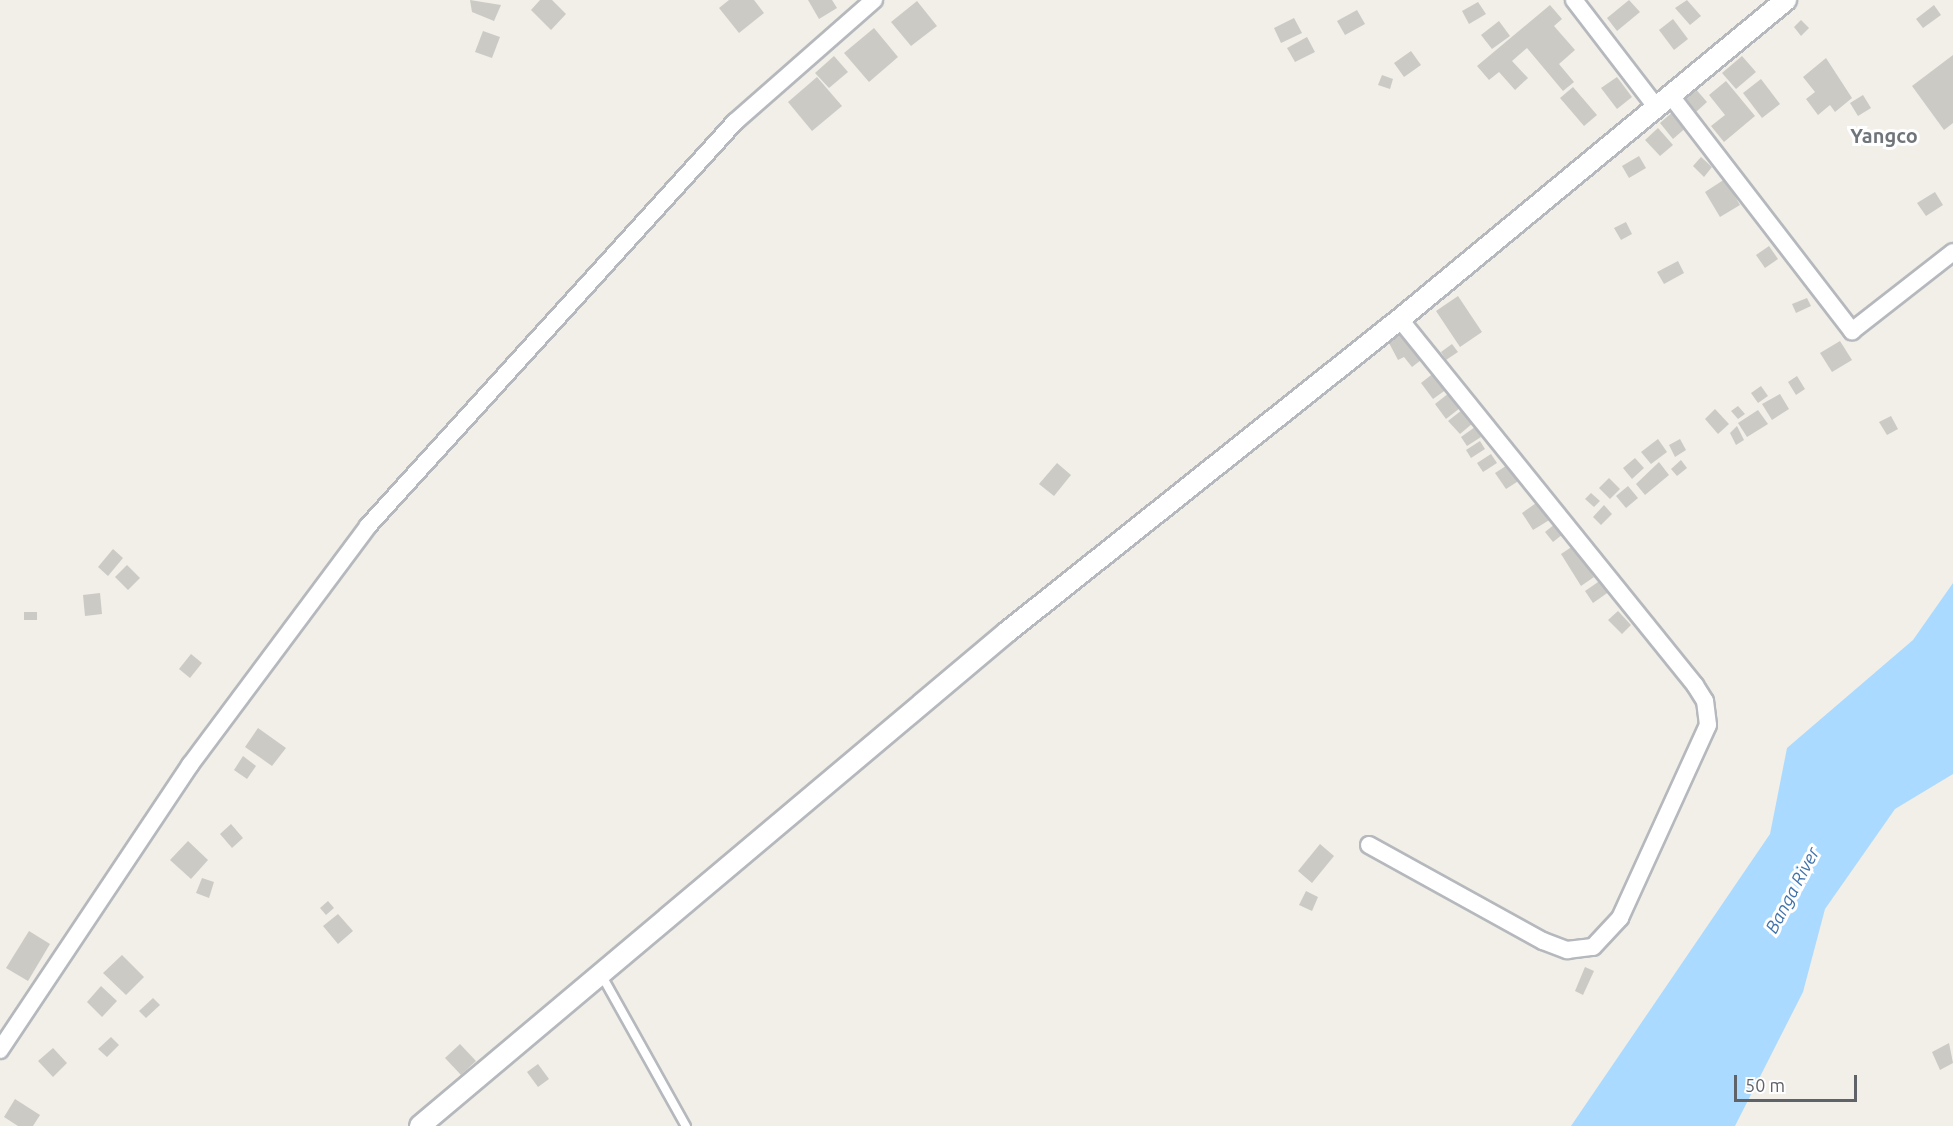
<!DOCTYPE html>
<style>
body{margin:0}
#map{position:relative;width:1953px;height:1126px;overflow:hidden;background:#f1efe8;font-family:Ubuntu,sans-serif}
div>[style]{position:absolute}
.water>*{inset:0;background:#aadaff}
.building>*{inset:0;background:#cccac5}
.roads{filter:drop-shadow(2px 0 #b5b8bc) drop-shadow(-2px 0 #b5b8bc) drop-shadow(0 2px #b5b8bc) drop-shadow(0 -2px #b5b8bc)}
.service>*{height:8px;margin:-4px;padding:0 4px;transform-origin:4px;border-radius:4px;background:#fff}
.minor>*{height:16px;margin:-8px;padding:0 8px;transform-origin:8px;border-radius:8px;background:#fff}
.tertiary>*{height:20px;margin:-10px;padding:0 10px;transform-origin:10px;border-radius:10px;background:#fff}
span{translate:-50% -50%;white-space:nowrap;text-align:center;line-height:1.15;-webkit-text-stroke:6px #fff;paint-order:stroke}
.water-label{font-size:18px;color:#4174aa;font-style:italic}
.quarter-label{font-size:20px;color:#70757a;font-weight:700}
.scale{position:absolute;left:1734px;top:1075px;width:123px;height:27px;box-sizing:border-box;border:3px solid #5f6368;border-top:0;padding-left:8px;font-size:18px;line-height:21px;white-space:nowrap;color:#5f6368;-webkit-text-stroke:4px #fff;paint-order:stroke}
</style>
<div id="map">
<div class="water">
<i style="clip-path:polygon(1953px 583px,1953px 774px,1895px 809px,1825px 909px,1803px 992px,1735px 1126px,1571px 1126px,1770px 834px,1787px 748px,1913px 640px)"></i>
</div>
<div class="building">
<i style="clip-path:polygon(470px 0,501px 5px,494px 21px,472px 12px)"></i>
<i style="clip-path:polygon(540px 0,552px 0,566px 14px,551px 30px,531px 10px)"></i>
<i style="clip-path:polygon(729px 0,754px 0,764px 13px,739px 33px,719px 8px)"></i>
<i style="clip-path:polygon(808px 0,832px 0,837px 8px,819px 19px)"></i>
<i style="clip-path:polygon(1629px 0,1640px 12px,1617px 31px,1607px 18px)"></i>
<i style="clip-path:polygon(1687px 0,1701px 16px,1690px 25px,1675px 8px)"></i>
<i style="clip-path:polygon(917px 1px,937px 26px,911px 46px,891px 22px)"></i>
<i style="clip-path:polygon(1478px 2px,1486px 14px,1469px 24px,1462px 11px)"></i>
<i style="clip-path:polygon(1550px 5px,1562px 19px,1554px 26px,1575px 50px,1559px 64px,1574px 82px,1563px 91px,1527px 48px,1512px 61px,1528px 78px,1515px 90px,1499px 72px,1489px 80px,1477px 66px)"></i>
<i style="clip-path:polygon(1934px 5px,1941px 15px,1923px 28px,1916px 19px)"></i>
<i style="clip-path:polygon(1357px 10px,1365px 24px,1345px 35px,1337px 21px)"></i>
<i style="clip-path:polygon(1294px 18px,1302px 33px,1281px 43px,1274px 28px)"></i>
<i style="clip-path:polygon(1673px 19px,1688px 39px,1674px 50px,1659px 30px)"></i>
<i style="clip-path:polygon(1801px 20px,1809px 28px,1801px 36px,1794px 27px)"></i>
<i style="clip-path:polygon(1499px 21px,1510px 36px,1492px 49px,1481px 35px)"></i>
<i style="clip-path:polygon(874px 28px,898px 57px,869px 82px,844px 53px)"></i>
<i style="clip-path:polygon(483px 31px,500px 37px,492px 58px,475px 52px)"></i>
<i style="clip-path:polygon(1307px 37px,1315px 52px,1295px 62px,1287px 48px)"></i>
<i style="clip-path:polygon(1411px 51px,1421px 65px,1404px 77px,1394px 63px)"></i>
<i style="clip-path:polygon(1953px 55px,1953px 123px,1944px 130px,1912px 86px)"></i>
<i style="clip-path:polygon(834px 56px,848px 72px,829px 88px,815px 73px)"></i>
<i style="clip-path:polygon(1742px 56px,1756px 72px,1736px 89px,1722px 73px)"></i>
<i style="clip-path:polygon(1826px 58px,1852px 98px,1835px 112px,1830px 105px,1818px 115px,1806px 99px,1815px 92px,1803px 77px)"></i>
<i style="clip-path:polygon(1382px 75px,1393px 79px,1390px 89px,1378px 85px)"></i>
<i style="clip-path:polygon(817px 77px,842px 106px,812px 131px,788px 102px)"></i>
<i style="clip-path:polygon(1617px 77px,1632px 97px,1617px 109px,1601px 88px)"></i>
<i style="clip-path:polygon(1761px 79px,1780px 104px,1762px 118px,1743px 93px)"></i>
<i style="clip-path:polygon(1726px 81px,1755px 116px,1724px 142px,1711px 126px,1725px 115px,1709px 95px)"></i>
<i style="clip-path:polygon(1573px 87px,1597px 115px,1584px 126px,1560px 98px)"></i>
<i style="clip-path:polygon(1694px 87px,1707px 102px,1696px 112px,1682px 97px)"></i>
<i style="clip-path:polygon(1863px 95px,1871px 108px,1858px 116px,1850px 103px)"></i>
<i style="clip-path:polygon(1675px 110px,1689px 125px,1673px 139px,1660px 123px)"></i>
<i style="clip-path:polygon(1658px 128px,1673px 145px,1660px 156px,1645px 140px)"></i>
<i style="clip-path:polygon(1639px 156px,1646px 168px,1629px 178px,1622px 166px)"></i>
<i style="clip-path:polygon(1701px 157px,1712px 167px,1704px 177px,1693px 166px)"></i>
<i style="clip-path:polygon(1725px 179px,1740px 205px,1720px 217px,1705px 192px)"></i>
<i style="clip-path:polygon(1935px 192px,1943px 205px,1926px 216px,1917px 203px)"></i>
<i style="clip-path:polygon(1626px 222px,1632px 234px,1621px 240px,1614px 228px)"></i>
<i style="clip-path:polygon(1769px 246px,1778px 259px,1765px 268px,1756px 255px)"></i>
<i style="clip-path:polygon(1678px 261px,1684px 273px,1664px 284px,1657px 272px)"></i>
<i style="clip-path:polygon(1458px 296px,1482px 332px,1460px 347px,1436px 311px)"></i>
<i style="clip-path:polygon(1807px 298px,1811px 306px,1796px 313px,1792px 304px)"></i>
<i style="clip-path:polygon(1403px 329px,1425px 357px,1412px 367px,1404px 357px,1398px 360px,1388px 341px)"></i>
<i style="clip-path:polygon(1840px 341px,1852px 360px,1832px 372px,1820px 353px)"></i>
<i style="clip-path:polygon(1452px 344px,1458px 352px,1446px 360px,1441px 352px)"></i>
<i style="clip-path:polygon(1435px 372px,1447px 389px,1433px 399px,1421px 383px)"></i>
<i style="clip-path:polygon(1797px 376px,1805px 389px,1796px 395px,1788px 382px)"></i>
<i style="clip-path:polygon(1761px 386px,1768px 396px,1758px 403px,1751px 393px)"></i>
<i style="clip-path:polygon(1449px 393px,1460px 408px,1446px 419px,1435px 404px)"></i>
<i style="clip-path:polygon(1780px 394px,1789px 409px,1772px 420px,1762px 404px)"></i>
<i style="clip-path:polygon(1738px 406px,1745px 414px,1738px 419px,1731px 411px)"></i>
<i style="clip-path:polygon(1715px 409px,1729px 424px,1718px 434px,1705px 419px)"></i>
<i style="clip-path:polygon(1462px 410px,1473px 423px,1460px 434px,1448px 421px)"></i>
<i style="clip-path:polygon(1758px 410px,1768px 424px,1747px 437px,1738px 423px)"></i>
<i style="clip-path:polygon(1891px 416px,1898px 429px,1887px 435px,1879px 422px)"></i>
<i style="clip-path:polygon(1737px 426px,1744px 440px,1736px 445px,1730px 433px)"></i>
<i style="clip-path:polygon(1475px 427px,1481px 437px,1467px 446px,1461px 437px)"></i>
<i style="clip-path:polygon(1658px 439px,1667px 452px,1651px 464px,1641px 452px)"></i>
<i style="clip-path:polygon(1680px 439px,1686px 450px,1675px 457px,1669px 445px)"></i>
<i style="clip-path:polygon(1480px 441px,1485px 449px,1471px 458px,1466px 450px)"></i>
<i style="clip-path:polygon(1491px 454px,1497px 463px,1483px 472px,1477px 463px)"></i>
<i style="clip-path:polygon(1635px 458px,1644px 468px,1632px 479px,1623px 468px)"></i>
<i style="clip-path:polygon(1681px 460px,1687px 468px,1677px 476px,1671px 469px)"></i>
<i style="clip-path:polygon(1659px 462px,1669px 475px,1645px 495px,1636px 484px)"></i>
<i style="clip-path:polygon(1057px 463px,1071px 475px,1054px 496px,1039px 484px)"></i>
<i style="clip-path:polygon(1509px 464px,1520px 480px,1506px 489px,1495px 473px)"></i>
<i style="clip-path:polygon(1609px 478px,1620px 489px,1610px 499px,1599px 488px)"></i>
<i style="clip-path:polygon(1628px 486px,1638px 498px,1626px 508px,1616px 496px)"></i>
<i style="clip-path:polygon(1591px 493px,1600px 501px,1594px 507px,1585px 499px)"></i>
<i style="clip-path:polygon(1539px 501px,1551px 519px,1533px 530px,1522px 513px)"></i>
<i style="clip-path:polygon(1604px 505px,1612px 514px,1601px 525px,1593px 517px)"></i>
<i style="clip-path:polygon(1555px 524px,1563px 534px,1553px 542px,1545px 532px)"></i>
<i style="clip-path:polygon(1573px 546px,1594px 577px,1581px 586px,1561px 554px)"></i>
<i style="clip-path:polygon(113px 549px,123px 558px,108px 576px,98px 567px)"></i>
<i style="clip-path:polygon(127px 565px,140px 578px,128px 590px,115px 577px)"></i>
<i style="clip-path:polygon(1601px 580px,1610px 591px,1593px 603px,1585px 591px)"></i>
<i style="clip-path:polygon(100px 593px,102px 614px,85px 616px,83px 595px)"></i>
<i style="clip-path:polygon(1618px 611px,1631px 625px,1622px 634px,1608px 620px)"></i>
<i style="clip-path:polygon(24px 612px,37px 612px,37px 620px,24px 620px)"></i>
<i style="clip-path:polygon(191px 654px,202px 663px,190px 678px,179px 669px)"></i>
<i style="clip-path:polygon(258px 728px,286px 748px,272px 766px,245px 747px)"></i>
<i style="clip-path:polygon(243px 756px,256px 766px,247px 779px,234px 770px)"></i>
<i style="clip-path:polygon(231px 824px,243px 838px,232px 848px,220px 834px)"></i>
<i style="clip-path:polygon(188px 841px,208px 860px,191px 879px,170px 860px)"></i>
<i style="clip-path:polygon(1320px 844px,1334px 856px,1312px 883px,1298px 871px)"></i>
<i style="clip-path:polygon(202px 878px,214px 882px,209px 898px,196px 893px)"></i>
<i style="clip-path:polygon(1306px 891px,1318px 897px,1312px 911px,1299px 905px)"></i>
<i style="clip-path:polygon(328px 901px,334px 908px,326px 915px,320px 908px)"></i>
<i style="clip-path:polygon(338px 914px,353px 931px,338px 944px,323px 926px)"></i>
<i style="clip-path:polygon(29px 931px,50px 944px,28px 981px,6px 968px)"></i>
<i style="clip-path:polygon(122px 955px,144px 977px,126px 995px,103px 973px)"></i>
<i style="clip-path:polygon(1585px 967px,1594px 971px,1583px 995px,1575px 991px)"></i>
<i style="clip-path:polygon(101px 986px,117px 1001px,102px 1017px,87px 1002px)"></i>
<i style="clip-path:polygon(153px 998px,160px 1005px,146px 1018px,139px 1011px)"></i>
<i style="clip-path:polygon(111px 1037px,119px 1045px,107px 1057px,98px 1049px)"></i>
<i style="clip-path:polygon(1949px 1043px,1953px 1063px,1940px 1070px,1932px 1052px)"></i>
<i style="clip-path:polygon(460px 1044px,476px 1061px,461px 1075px,445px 1058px)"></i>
<i style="clip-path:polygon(53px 1048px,67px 1063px,53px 1077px,38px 1061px)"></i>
<i style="clip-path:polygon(538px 1064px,549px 1079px,538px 1087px,527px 1072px)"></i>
<i style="clip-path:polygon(15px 1099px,40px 1115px,33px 1126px,18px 1126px,4px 1117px)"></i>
</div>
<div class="roads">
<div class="service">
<i style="left:602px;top:976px;width:172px;rotate:60.8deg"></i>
</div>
<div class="minor">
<i style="left:1574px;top:0;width:136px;rotate:52.5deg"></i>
<i style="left:1671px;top:96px;width:297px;rotate:52.4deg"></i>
<i style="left:1852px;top:331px;width:128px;rotate:-38deg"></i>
<i style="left:1369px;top:845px;width:199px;rotate:28.9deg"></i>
<i style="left:1543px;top:941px;width:26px;rotate:21deg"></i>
<i style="left:1567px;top:950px;width:26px;rotate:-7deg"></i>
<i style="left:1593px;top:947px;width:40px;rotate:-47deg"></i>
<i style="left:1620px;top:918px;width:212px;rotate:-65.5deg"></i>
<i style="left:1708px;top:725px;width:24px;rotate:-97deg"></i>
<i style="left:1705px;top:701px;width:19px;rotate:-122deg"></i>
<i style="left:1695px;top:685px;width:470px;rotate:-128.9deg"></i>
<i style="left:0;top:1050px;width:343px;rotate:-56.3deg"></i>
<i style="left:190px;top:765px;width:298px;rotate:-53.3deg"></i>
<i style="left:368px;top:526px;width:546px;rotate:-47.75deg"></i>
<i style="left:735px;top:122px;width:185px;rotate:-41.3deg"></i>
</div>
<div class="tertiary">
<i style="left:420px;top:1126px;width:767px;rotate:-40.08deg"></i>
<i style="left:1007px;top:632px;width:502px;rotate:-38.54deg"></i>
<i style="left:1400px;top:319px;width:501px;rotate:-39.57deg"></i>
</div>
</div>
<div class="water-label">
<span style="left:1792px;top:890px;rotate:-62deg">Banga River</span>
</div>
<div class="quarter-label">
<span style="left:1884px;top:135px">Yangco</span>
</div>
<div class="scale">50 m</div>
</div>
